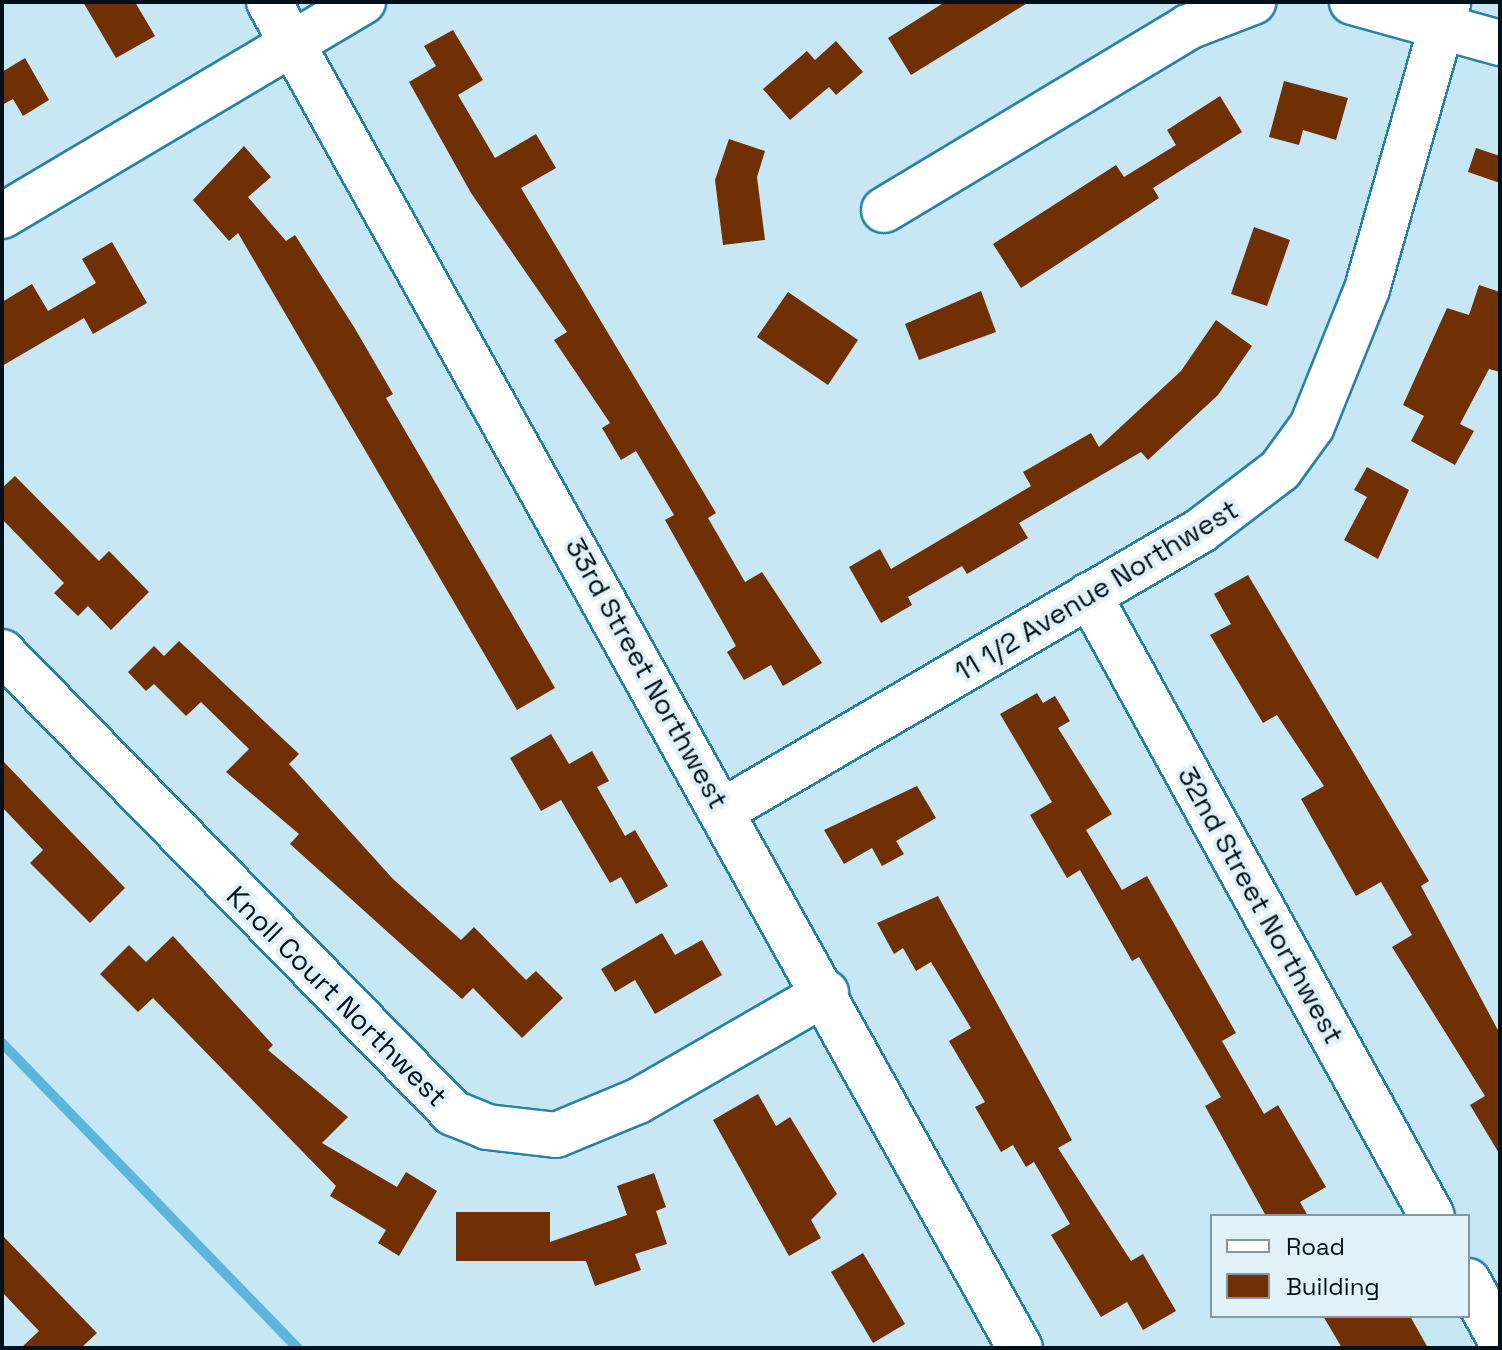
<!DOCTYPE html>
<style>
body{margin:0}
#map{position:relative;width:1502px;height:1350px;overflow:hidden;background:#c7e7f5;font-family:"Space Grotesk",sans-serif}
div>[style]{position:absolute}
.stream>*{height:10px;margin:-5px;padding:0 5px;transform-origin:5px;border-radius:5px;background:#5ab6dd}
.building>*{inset:0;background:#703003}
.roads{filter:drop-shadow(2px 0 #2882a4) drop-shadow(-2px 0 #2882a4) drop-shadow(0 2px #2882a4) drop-shadow(0 -2px #2882a4)}
.minor>*{height:44px;margin:-22px;padding:0 22px;transform-origin:22px;border-radius:22px;background:#fff}
span{translate:-50% -50%;white-space:nowrap;text-align:center;line-height:1.15;-webkit-text-stroke:8px #e1f1f8;paint-order:stroke}
.street-label{font-size:28px;color:#00101a}
.frame{position:absolute;inset:0;border:4px solid #00101a;pointer-events:none}
.legend{position:absolute;left:1210px;top:1214px;width:260px;height:104px;box-sizing:border-box;background:#e1f1f8;border:2px solid #87979f;margin:0;padding:10px 14px;list-style:none;font-size:24px;color:#00101a}
.legend li{display:flex;align-items:center;gap:16px;height:40px}
.legend b{width:40px;border:2px solid #87979f}
</style>
<div id="map">
<div class="stream">
<i style="left:2px;top:1043px;width:425px;rotate:45.9deg"></i>
</div>
<div class="building">
<i style="clip-path:polygon(83px 2px,135px 2px,155px 36px,116px 58px)"></i>
<i style="clip-path:polygon(945px 2px,1029px 2px,911px 75px,888px 38px)"></i>
<i style="clip-path:polygon(453px 30px,483px 80px,458px 95px,495px 158px,536px 134px,556px 168px,521px 188px,716px 513px,708px 518px,745px 582px,762px 572px,822px 663px,783px 686px,771px 665px,744px 680px,727px 652px,736px 646px,665px 520px,674px 515px,636px 451px,621px 460px,602px 428px,610px 423px,554px 340px,567px 332px,471px 193px,409px 82px,436px 66px,424px 46px)"></i>
<i style="clip-path:polygon(836px 41px,863px 72px,836px 95px,829px 87px,790px 120px,763px 89px,807px 51px,815px 60px)"></i>
<i style="clip-path:polygon(25px 58px,49px 100px,23px 116px,13px 99px,2px 105px,2px 72px)"></i>
<i style="clip-path:polygon(1284px 81px,1348px 98px,1336px 140px,1303px 130px,1299px 145px,1269px 137px)"></i>
<i style="clip-path:polygon(1220px 96px,1242px 132px,1153px 188px,1159px 198px,1021px 288px,993px 244px,1116px 165px,1124px 177px,1176px 145px,1167px 130px)"></i>
<i style="clip-path:polygon(729px 139px,765px 151px,757px 177px,765px 240px,723px 245px,715px 180px)"></i>
<i style="clip-path:polygon(244px 146px,271px 177px,248px 197px,286px 241px,295px 235px,354px 327px,393px 394px,386px 398px,555px 688px,517px 710px,238px 233px,229px 241px,193px 200px)"></i>
<i style="clip-path:polygon(1476px 148px,1500px 156px,1500px 183px,1468px 172px)"></i>
<i style="clip-path:polygon(1254px 227px,1290px 240px,1267px 306px,1231px 294px)"></i>
<i style="clip-path:polygon(112px 242px,147px 303px,93px 334px,84px 318px,2px 366px,2px 302px,32px 284px,48px 311px,96px 283px,82px 259px)"></i>
<i style="clip-path:polygon(1479px 285px,1500px 292px,1500px 372px,1489px 369px,1460px 424px,1474px 431px,1455px 465px,1411px 441px,1424px 416px,1403px 405px,1447px 308px,1469px 315px)"></i>
<i style="clip-path:polygon(981px 291px,996px 332px,919px 360px,905px 324px)"></i>
<i style="clip-path:polygon(788px 292px,858px 340px,828px 385px,757px 337px)"></i>
<i style="clip-path:polygon(1216px 320px,1252px 346px,1218px 395px,1148px 460px,1141px 452px,1019px 523px,1028px 538px,967px 574px,962px 566px,908px 597px,912px 605px,881px 623px,849px 567px,880px 549px,891px 569px,1031px 486px,1023px 472px,1091px 433px,1099px 447px,1181px 371px)"></i>
<i style="clip-path:polygon(1367px 467px,1409px 490px,1378px 559px,1344px 540px,1367px 497px,1354px 490px)"></i>
<i style="clip-path:polygon(15px 476px,99px 561px,109px 551px,149px 592px,111px 630px,88px 606px,78px 616px,54px 593px,64px 583px,2px 519px,2px 488px)"></i>
<i style="clip-path:polygon(1248px 575px,1429px 881px,1421px 886px,1500px 1034px,1500px 1155px,1470px 1105px,1485px 1096px,1392px 947px,1412px 935px,1381px 882px,1356px 896px,1301px 799px,1324px 786px,1277px 715px,1263px 723px,1210px 635px,1231px 624px,1214px 594px)"></i>
<i style="clip-path:polygon(179px 641px,299px 754px,289px 764px,393px 879px,461px 940px,474px 927px,526px 980px,536px 971px,563px 998px,522px 1038px,473px 988px,462px 999px,290px 844px,299px 834px,226px 772px,249px 749px,201px 702px,186px 716px,154px 684px,146px 691px,128px 672px,154px 646px,164px 656px)"></i>
<i style="clip-path:polygon(1037px 693px,1043px 703px,1055px 696px,1070px 721px,1058px 728px,1112px 814px,1086px 830px,1122px 890px,1147px 876px,1236px 1033px,1222px 1041px,1264px 1114px,1278px 1105px,1326px 1187px,1300px 1202px,1308px 1216px,1266px 1216px,1205px 1106px,1221px 1097px,1139px 957px,1132px 961px,1080px 870px,1067px 878px,1030px 815px,1052px 802px,1000px 714px)"></i>
<i style="clip-path:polygon(551px 734px,569px 764px,592px 751px,609px 781px,597px 787px,625px 836px,635px 830px,668px 886px,636px 904px,621px 877px,610px 883px,561px 800px,541px 811px,510px 758px)"></i>
<i style="clip-path:polygon(2px 760px,125px 888px,90px 923px,30px 863px,43px 850px,2px 807px)"></i>
<i style="clip-path:polygon(917px 786px,936px 818px,896px 841px,904px 854px,882px 866px,872px 848px,844px 864px,824px 830px)"></i>
<i style="clip-path:polygon(938px 896px,1072px 1140px,1058px 1148px,1131px 1261px,1143px 1254px,1176px 1311px,1143px 1330px,1127px 1302px,1101px 1317px,1051px 1235px,1070px 1224px,1034px 1162px,1026px 1167px,1013px 1145px,1001px 1152px,975px 1107px,985px 1102px,949px 1041px,971px 1028px,931px 962px,916px 971px,903px 948px,894px 954px,877px 923px)"></i>
<i style="clip-path:polygon(662px 933px,675px 955px,702px 940px,722px 975px,655px 1014px,635px 980px,615px 992px,601px 969px)"></i>
<i style="clip-path:polygon(173px 936px,273px 1045px,268px 1050px,348px 1117px,322px 1143px,397px 1187px,406px 1172px,437px 1191px,399px 1256px,378px 1243px,386px 1230px,330px 1196px,336px 1186px,153px 998px,138px 1012px,100px 974px,129px 945px,146px 962px)"></i>
<i style="clip-path:polygon(758px 1094px,776px 1126px,790px 1117px,837px 1194px,811px 1220px,821px 1238px,789px 1256px,713px 1120px)"></i>
<i style="clip-path:polygon(654px 1173px,666px 1207px,656px 1211px,667px 1244px,635px 1254px,641px 1270px,595px 1286px,586px 1261px,456px 1261px,456px 1212px,550px 1212px,550px 1242px,627px 1215px,617px 1186px)"></i>
<i style="clip-path:polygon(2px 1235px,97px 1333px,81px 1348px,21px 1348px,39px 1331px,2px 1292px)"></i>
<i style="clip-path:polygon(863px 1253px,905px 1324px,873px 1343px,831px 1272px)"></i>
<i style="clip-path:polygon(1323px 1316px,1410px 1316px,1428px 1348px,1342px 1348px)"></i>
</div>
<div class="roads">
<div class="minor">
<i style="left:269px;top:2px;width:1541px;rotate:60.84deg"></i>
<i style="left:1352px;top:2px;width:154px;rotate:15.5deg"></i>
<i style="left:884px;top:210px;width:355px;rotate:-31deg"></i>
<i style="left:1188px;top:27px;width:70px;rotate:-21deg"></i>
<i style="left:2px;top:216px;width:420px;rotate:-30.7deg"></i>
<i style="left:1089px;top:595px;width:709px;rotate:61.09deg"></i>
<i style="left:2px;top:652px;width:645px;rotate:45.63deg"></i>
<i style="left:453px;top:1113px;width:37px;rotate:22deg"></i>
<i style="left:487px;top:1127px;width:69px;rotate:6.6deg"></i>
<i style="left:556px;top:1135px;width:89px;rotate:-22.5deg"></i>
<i style="left:638px;top:1101px;width:217px;rotate:-29.9deg"></i>
<i style="left:724px;top:810px;width:552px;rotate:-30.38deg"></i>
<i style="left:1200px;top:531px;width:101px;rotate:-37.3deg"></i>
<i style="left:1280px;top:470px;width:54px;rotate:-54deg"></i>
<i style="left:1312px;top:426px;width:148px;rotate:-68.1deg"></i>
<i style="left:1367px;top:289px;width:298px;rotate:-74.2deg"></i>
<i style="left:1468px;top:1281px;width:66px;rotate:61.1deg"></i>
</div>
</div>
<div class="street-label">
<span style="left:1096px;top:590px;rotate:-31deg">11 1/2 Avenue Northwest</span>
<span style="left:647px;top:673px;rotate:61deg">33rd Street Northwest</span>
<span style="left:1261px;top:905px;rotate:61deg">32nd Street Northwest</span>
<span style="left:337px;top:996px;rotate:45deg">Knoll Court Northwest</span>
</div>
<div class="frame"></div>
<ul class="legend">
<li><b style="height:10px;background:#fff"></b>Road</li>
<li><b style="height:22px;background:#703003"></b>Building</li>
</ul>
</div>
